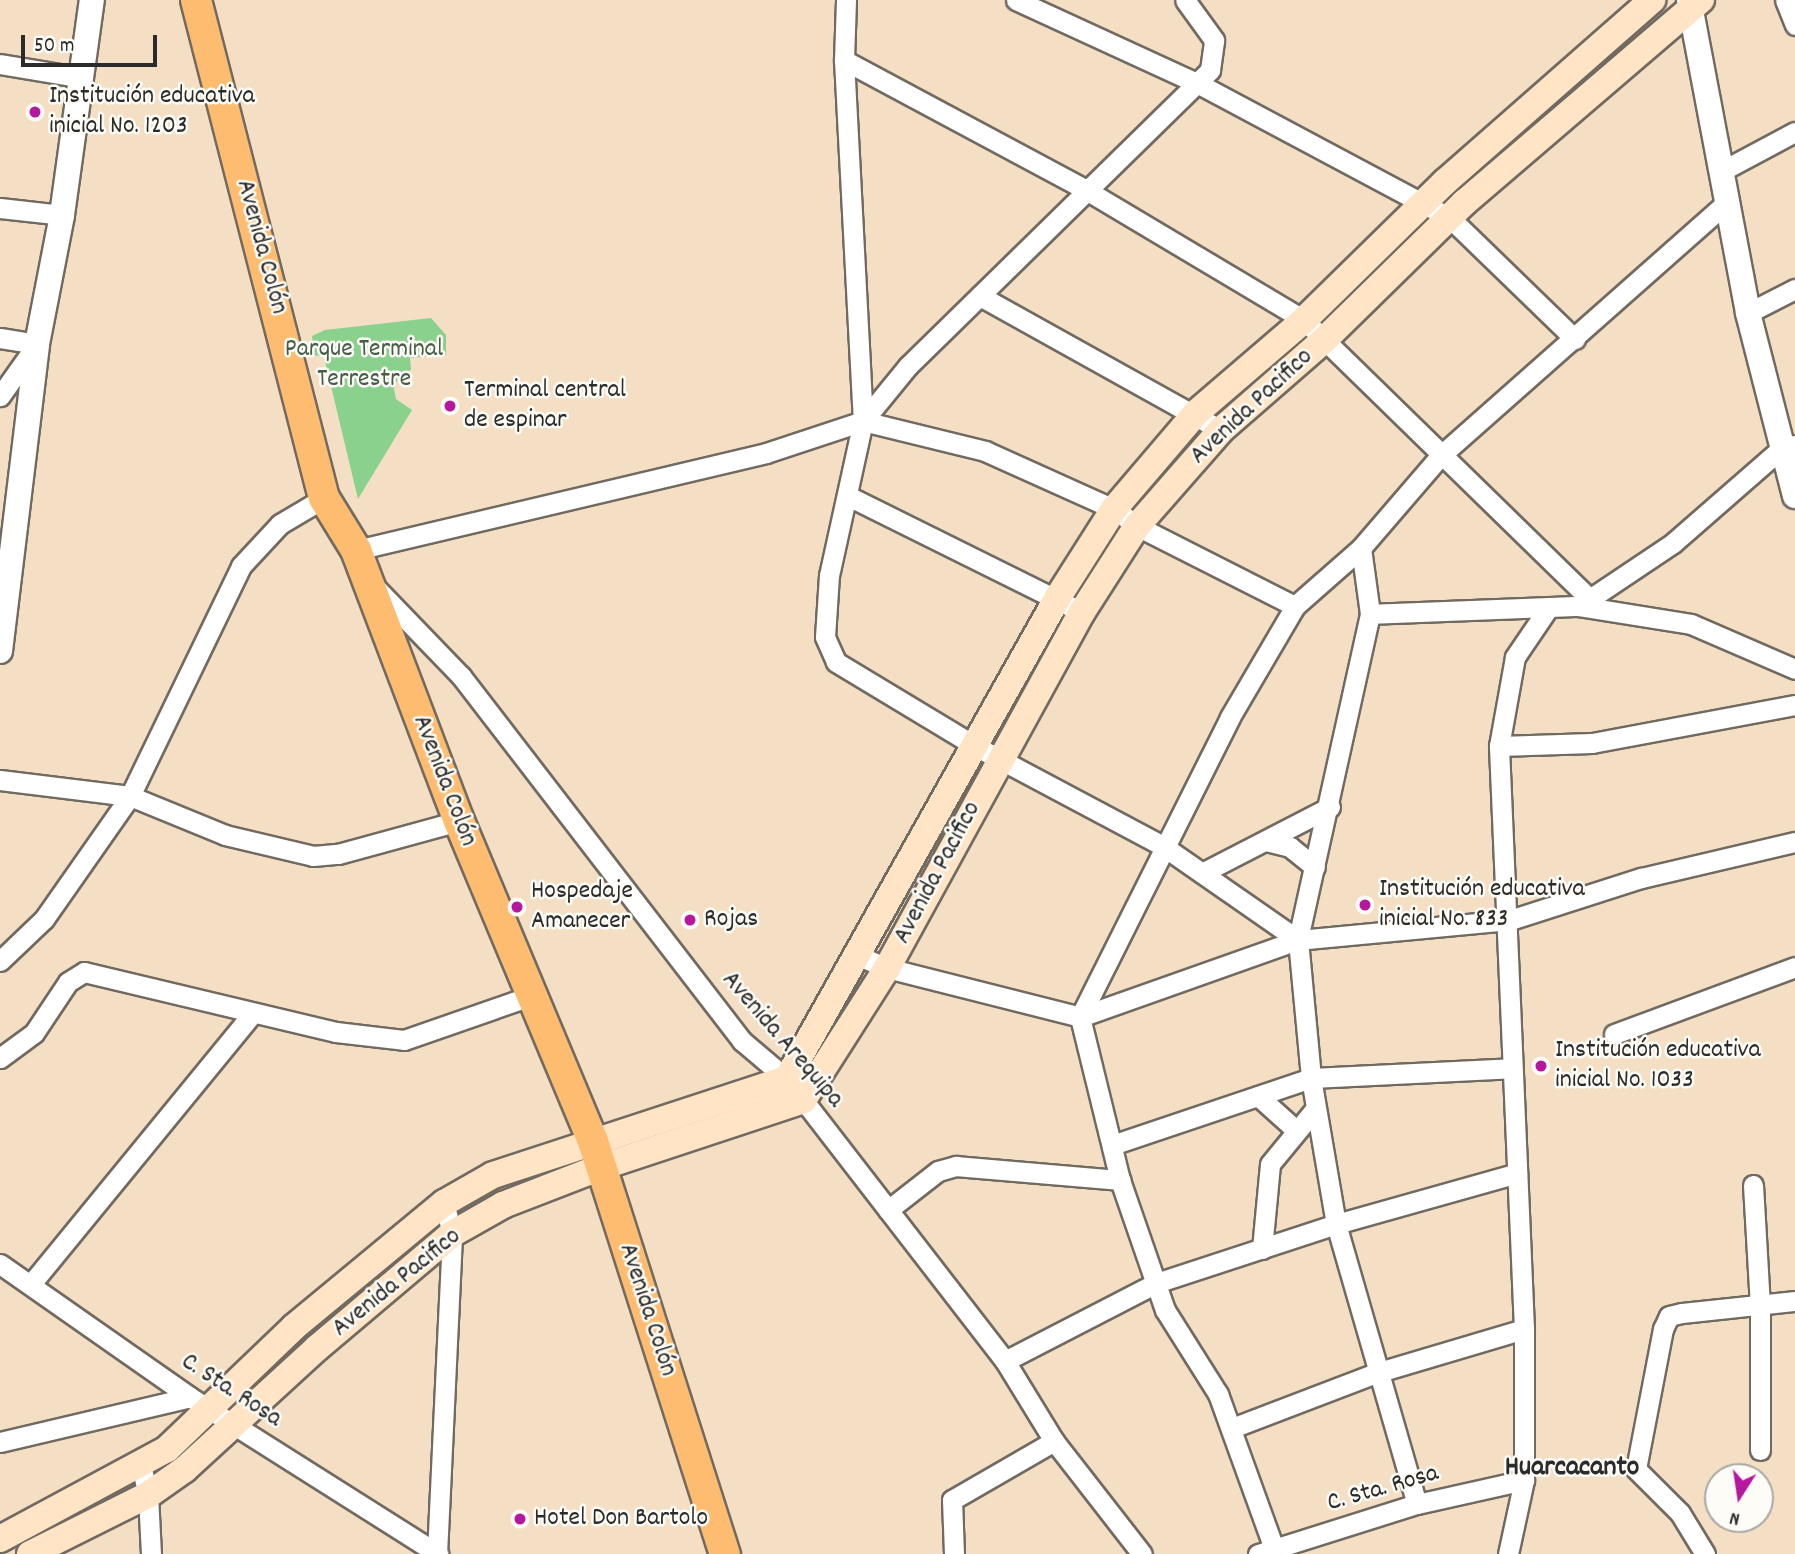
<!DOCTYPE html>
<meta charset="utf-8">
<style>
body{margin:0}
#map{position:relative;width:1795px;height:1554px;overflow:hidden;background:#f4dfc4;font-family:Dekko,sans-serif}
div>[style]{position:absolute}
.green>*{inset:0;background:#89d18d}
.roads{filter:drop-shadow(2px 0 #716a61) drop-shadow(-2px 0 #716a61) drop-shadow(0 2px #716a61) drop-shadow(0 -2px #716a61)}
.minor>*{height:19px;margin:-9.5px;padding:0 9.5px;transform-origin:9.5px;border-radius:9.5px;background:#fff}
.tertiary>*{height:24px;margin:-12px;padding:0 12px;transform-origin:12px;border-radius:12px;background:#fff}
.secondary>*{height:26px;margin:-13px;padding:0 13px;transform-origin:13px;border-radius:13px;background:#ffe4c6}
.primary>*{height:30px;margin:-15px;padding:0 15px;transform-origin:15px;border-radius:15px;background:#febc70}
.dots>*{width:19px;height:19px;translate:-50% -50%;box-sizing:border-box;border:4px solid #fdfcf7;border-radius:50%}
span{translate:-50% -50%;white-space:nowrap;text-align:center;line-height:1.15;-webkit-text-stroke:5px #fdfcf7;paint-order:stroke}
.poi-label{font-size:26px;color:#2b2b2b}
.left{translate:0 -50%;text-align:left}
.street-label{font-size:26px;color:#2b2b2b}
.park-label{font-size:26px;color:#475d48}
.neighbourhood-label{font-size:28px;color:#2b2b2b;font-weight:700}
.north{position:absolute;left:1704px;top:1463px;width:70px;height:70px;box-sizing:border-box;background:#fdfcf7;border:2px solid #a9a8a5;border-radius:50%;rotate:192deg;font-size:19px;font-weight:700;line-height:28px;text-align:center;color:#2b2b2b}
.north::after{content:'';display:block;margin:auto;width:24px;height:32px;background:#b5179e;clip-path:polygon(50% 0,100% 100%,50% 72%,0 100%)}
.scale{position:absolute;left:21px;top:35px;width:136px;height:32px;box-sizing:border-box;border:4px solid #2b2b2b;border-top:0;padding-left:9px;font-size:21px;line-height:24px;white-space:nowrap;color:#2b2b2b;-webkit-text-stroke:5px #fdfcf7;paint-order:stroke}
</style>
<div id="map">
<div class="green">
<i style="clip-path:polygon(431px 318px,446px 335px,446px 355px,410px 358px,411px 370px,399px 375px,394px 389px,396px 399px,412px 410px,358px 499px,324px 357px,314px 355px,312px 336px,325px 330px)"></i>
</div>
<div class="roads">
<div class="minor">
<i style="left:846px;top:0;width:60px;rotate:91.9deg"></i>
<i style="left:844px;top:60px;width:361px;rotate:87deg"></i>
<i style="left:863px;top:421px;width:126px;rotate:13.8deg"></i>
<i style="left:985px;top:451px;width:141px;rotate:24.2deg"></i>
<i style="left:1114px;top:509px;width:29px;rotate:36deg"></i>
<i style="left:1137px;top:526px;width:177px;rotate:26.9deg"></i>
<i style="left:1016px;top:0;width:201px;rotate:24.7deg"></i>
<i style="left:1199px;top:84px;width:285px;rotate:28.1deg"></i>
<i style="left:1450px;top:218px;width:174px;rotate:44.1deg"></i>
<i style="left:1785px;top:0;width:27px;rotate:68deg"></i>
<i style="left:844px;top:60px;width:275px;rotate:28.2deg"></i>
<i style="left:1086px;top:190px;width:254px;rotate:30.8deg"></i>
<i style="left:1304px;top:320px;width:398px;rotate:44.3deg"></i>
<i style="left:0;top:64px;width:79px;rotate:9.5deg"></i>
<i style="left:1720px;top:172px;width:85px;rotate:-28.1deg"></i>
<i style="left:0;top:208px;width:62px;rotate:6.4deg"></i>
<i style="left:980px;top:296px;width:276px;rotate:29.1deg"></i>
<i style="left:1748px;top:313px;width:53px;rotate:-27.1deg"></i>
<i style="left:0;top:338px;width:37px;rotate:9deg"></i>
<i style="left:37px;top:344px;width:64px;rotate:125.4deg"></i>
<i style="left:863px;top:421px;width:158px;rotate:102.4deg"></i>
<i style="left:829px;top:575px;width:62px;rotate:93.7deg"></i>
<i style="left:825px;top:637px;width:27px;rotate:66deg"></i>
<i style="left:836px;top:662px;width:165px;rotate:31.1deg"></i>
<i style="left:977px;top:747px;width:211px;rotate:28deg"></i>
<i style="left:1163px;top:846px;width:165px;rotate:34.8deg"></i>
<i style="left:848px;top:496px;width:261px;rotate:26.4deg"></i>
<i style="left:1361px;top:548px;width:67px;rotate:82.2deg"></i>
<i style="left:1370px;top:614px;width:334px;rotate:102.5deg"></i>
<i style="left:1298px;top:940px;width:139px;rotate:84.6deg"></i>
<i style="left:1311px;top:1078px;width:148px;rotate:80.3deg"></i>
<i style="left:1336px;top:1224px;width:291px;rotate:73.9deg"></i>
<i style="left:356px;top:550px;width:421px;rotate:-13.3deg"></i>
<i style="left:766px;top:453px;width:102px;rotate:-18.3deg"></i>
<i style="left:863px;top:421px;width:71px;rotate:-50.7deg"></i>
<i style="left:908px;top:366px;width:423px;rotate:-44.4deg"></i>
<i style="left:1210px;top:70px;width:30px;rotate:-82deg"></i>
<i style="left:1214px;top:40px;width:49px;rotate:-125.9deg"></i>
<i style="left:374px;top:586px;width:125px;rotate:46deg"></i>
<i style="left:461px;top:676px;width:461px;rotate:52.4deg"></i>
<i style="left:742px;top:1041px;width:59px;rotate:40.2deg"></i>
<i style="left:787px;top:1079px;width:356px;rotate:52.3deg"></i>
<i style="left:1005px;top:1361px;width:94px;rotate:58.5deg"></i>
<i style="left:1054px;top:1441px;width:143px;rotate:52.1deg"></i>
<i style="left:1579px;top:606px;width:113px;rotate:9.1deg"></i>
<i style="left:1691px;top:624px;width:113px;rotate:23.4deg"></i>
<i style="left:1370px;top:614px;width:209px;rotate:-2.2deg"></i>
<i style="left:1579px;top:606px;width:113px;rotate:-33.8deg"></i>
<i style="left:1673px;top:543px;width:145px;rotate:-41.1deg"></i>
<i style="left:1782px;top:448px;width:13px;rotate:-13deg"></i>
<i style="left:1499px;top:746px;width:93px;rotate:-1.8deg"></i>
<i style="left:1592px;top:743px;width:207px;rotate:-10.6deg"></i>
<i style="left:0;top:780px;width:131px;rotate:7deg"></i>
<i style="left:130px;top:796px;width:103px;rotate:22.3deg"></i>
<i style="left:225px;top:835px;width:90px;rotate:13.4deg"></i>
<i style="left:313px;top:856px;width:25px;rotate:-5deg"></i>
<i style="left:338px;top:854px;width:125px;rotate:-15.3deg"></i>
<i style="left:1266px;top:841px;width:25px;rotate:14deg"></i>
<i style="left:1290px;top:847px;width:32px;rotate:39deg"></i>
<i style="left:1202px;top:873px;width:144px;rotate:-27.3deg"></i>
<i style="left:855px;top:954px;width:35px;rotate:24deg"></i>
<i style="left:887px;top:968px;width:199px;rotate:14.2deg"></i>
<i style="left:1080px;top:1017px;width:231px;rotate:-19.5deg"></i>
<i style="left:1298px;top:940px;width:213px;rotate:-5.4deg"></i>
<i style="left:1510px;top:920px;width:138px;rotate:-17.8deg"></i>
<i style="left:1641px;top:878px;width:158px;rotate:-13.2deg"></i>
<i style="left:0;top:961px;width:61px;rotate:-43.7deg"></i>
<i style="left:44px;top:919px;width:150px;rotate:-55deg"></i>
<i style="left:130px;top:796px;width:255px;rotate:-64.2deg"></i>
<i style="left:241px;top:566px;width:57px;rotate:-47.1deg"></i>
<i style="left:280px;top:524px;width:51px;rotate:-30.6deg"></i>
<i style="left:1614px;top:1034px;width:193px;rotate:-20.3deg"></i>
<i style="left:0;top:1058px;width:42px;rotate:-36.3deg"></i>
<i style="left:34px;top:1033px;width:61px;rotate:-56.3deg"></i>
<i style="left:68px;top:982px;width:19px;rotate:-32deg"></i>
<i style="left:84px;top:972px;width:259px;rotate:13.4deg"></i>
<i style="left:336px;top:1032px;width:68px;rotate:6.7deg"></i>
<i style="left:404px;top:1040px;width:133px;rotate:-19.2deg"></i>
<i style="left:1258px;top:1096px;width:52px;rotate:41.9deg"></i>
<i style="left:1112px;top:1145px;width:210px;rotate:-18.6deg"></i>
<i style="left:1311px;top:1078px;width:201px;rotate:-2.8deg"></i>
<i style="left:1753px;top:1185px;width:120px;rotate:86.7deg"></i>
<i style="left:1760px;top:1305px;width:145px;rotate:90deg"></i>
<i style="left:888px;top:1210px;width:63px;rotate:-38deg"></i>
<i style="left:938px;top:1171px;width:19px;rotate:-16deg"></i>
<i style="left:956px;top:1166px;width:165px;rotate:4.9deg"></i>
<i style="left:1262px;top:1249px;width:85px;rotate:-84.6deg"></i>
<i style="left:1270px;top:1164px;width:72px;rotate:-50.6deg"></i>
<i style="left:0;top:1264px;width:232px;rotate:35deg"></i>
<i style="left:190px;top:1397px;width:294px;rotate:32.3deg"></i>
<i style="left:31px;top:1284px;width:349px;rotate:-50.7deg"></i>
<i style="left:1005px;top:1361px;width:170px;rotate:-27.3deg"></i>
<i style="left:1156px;top:1283px;width:189px;rotate:-18.1deg"></i>
<i style="left:1336px;top:1224px;width:188px;rotate:-15.7deg"></i>
<i style="left:1232px;top:1428px;width:154px;rotate:-20.9deg"></i>
<i style="left:1376px;top:1373px;width:154px;rotate:-16.6deg"></i>
<i style="left:0;top:1442px;width:195px;rotate:-13.3deg"></i>
<i style="left:141px;top:1465px;width:31px;rotate:77deg"></i>
<i style="left:148px;top:1495px;width:59px;rotate:87.1deg"></i>
<i style="left:437px;top:1554px;width:320px;rotate:-87.3deg"></i>
<i style="left:452px;top:1234px;width:32px;rotate:-104deg"></i>
<i style="left:954px;top:1554px;width:54px;rotate:-92.1deg"></i>
<i style="left:952px;top:1500px;width:118px;rotate:-30deg"></i>
<i style="left:1258px;top:1554px;width:167px;rotate:-17.5deg"></i>
<i style="left:1417px;top:1504px;width:110px;rotate:-12.6deg"></i>
<i style="left:1276px;top:1554px;width:170px;rotate:-109.9deg"></i>
<i style="left:1218px;top:1394px;width:99px;rotate:-122.2deg"></i>
<i style="left:1165px;top:1310px;width:138px;rotate:-109.1deg"></i>
<i style="left:1120px;top:1180px;width:168px;rotate:-103.8deg"></i>
<i style="left:1080px;top:1017px;width:335px;rotate:-63.4deg"></i>
<i style="left:1230px;top:717px;width:129px;rotate:-59.6deg"></i>
<i style="left:1295px;top:606px;width:88px;rotate:-41.3deg"></i>
<i style="left:1361px;top:548px;width:121px;rotate:-49.3deg"></i>
<i style="left:1440px;top:456px;width:382px;rotate:-41.5deg"></i>
<i style="left:1508px;top:1554px;width:76px;rotate:-77.8deg"></i>
<i style="left:1524px;top:1480px;width:151px;rotate:-90deg"></i>
<i style="left:1524px;top:1329px;width:584px;rotate:-92.46deg"></i>
<i style="left:1499px;top:746px;width:90px;rotate:-79.8deg"></i>
<i style="left:1515px;top:657px;width:60px;rotate:-55.8deg"></i>
<i style="left:1705px;top:1554px;width:48px;rotate:-121.4deg"></i>
<i style="left:1680px;top:1513px;width:62px;rotate:-135deg"></i>
<i style="left:1636px;top:1469px;width:143px;rotate:-79.1deg"></i>
<i style="left:1663px;top:1329px;width:14px;rotate:-65deg"></i>
<i style="left:1669px;top:1316px;width:13px;rotate:-13deg"></i>
<i style="left:1682px;top:1313px;width:114px;rotate:-6.1deg"></i>
</div>
<div class="tertiary">
<i style="left:1689px;top:0;width:319px;rotate:79.3deg"></i>
<i style="left:1748px;top:313px;width:189px;rotate:75.6deg"></i>
<i style="left:0;top:651px;width:309px;rotate:-83.1deg"></i>
<i style="left:37px;top:344px;width:131px;rotate:-79deg"></i>
<i style="left:62px;top:215px;width:217px;rotate:-82.1deg"></i>
</div>
<div class="secondary">
<i style="left:0;top:1539px;width:190px;rotate:-28.3deg"></i>
<i style="left:167px;top:1449px;width:176px;rotate:-43.8deg"></i>
<i style="left:294px;top:1327px;width:195px;rotate:-39.6deg"></i>
<i style="left:444px;top:1203px;width:56px;rotate:-29.7deg"></i>
<i style="left:493px;top:1175px;width:309px;rotate:-18.1deg"></i>
<i style="left:787px;top:1079px;width:553px;rotate:-60.65deg"></i>
<i style="left:1058px;top:597px;width:104px;rotate:-57.5deg"></i>
<i style="left:1114px;top:509px;width:126px;rotate:-49.5deg"></i>
<i style="left:1196px;top:413px;width:143px;rotate:-40.7deg"></i>
<i style="left:1304px;top:320px;width:197px;rotate:-44.4deg"></i>
<i style="left:1445px;top:182px;width:276px;rotate:-41.3deg"></i>
<i style="left:30px;top:1554px;width:132px;rotate:-26.6deg"></i>
<i style="left:148px;top:1495px;width:45px;rotate:-35.1deg"></i>
<i style="left:185px;top:1469px;width:179px;rotate:-42.5deg"></i>
<i style="left:317px;top:1348px;width:177px;rotate:-40.2deg"></i>
<i style="left:452px;top:1234px;width:59px;rotate:-29.6deg"></i>
<i style="left:503px;top:1205px;width:105px;rotate:-21.2deg"></i>
<i style="left:601px;top:1167px;width:213px;rotate:-18.3deg"></i>
<i style="left:803px;top:1100px;width:156px;rotate:-57.5deg"></i>
<i style="left:887px;top:968px;width:406px;rotate:-61.3deg"></i>
<i style="left:1082px;top:612px;width:102px;rotate:-57.4deg"></i>
<i style="left:1137px;top:526px;width:128px;rotate:-48.8deg"></i>
<i style="left:1221px;top:430px;width:137px;rotate:-41.1deg"></i>
<i style="left:1324px;top:340px;width:196px;rotate:-44.4deg"></i>
<i style="left:1464px;top:203px;width:312px;rotate:-40.6deg"></i>
</div>
<div class="primary">
<i style="left:196px;top:0;width:514px;rotate:75.59deg"></i>
<i style="left:324px;top:498px;width:61px;rotate:58.4deg"></i>
<i style="left:356px;top:550px;width:290px;rotate:69.2deg"></i>
<i style="left:459px;top:821px;width:347px;rotate:67.3deg"></i>
<i style="left:593px;top:1141px;width:434px;rotate:72.3deg"></i>
</div>
</div>
<div class="dots">
<i style="left:35px;top:112px;background:#b5179e"></i>
<i style="left:450px;top:406px;background:#b5179e"></i>
<i style="left:1365px;top:905px;background:#b5179e"></i>
<i style="left:517px;top:907px;background:#b5179e"></i>
<i style="left:690px;top:920px;background:#b5179e"></i>
<i style="left:1541px;top:1066px;background:#b5179e"></i>
<i style="left:520px;top:1519px;background:#b5179e"></i>
</div>
<div class="poi-label">
<span class="left" style="left:49px;top:112px">Institución educativa<br>inicial No. 1203</span>
<span class="left" style="left:464px;top:406px">Terminal central<br>de espinar</span>
<span class="left" style="left:1379px;top:905px">Institución educativa<br>inicial No. 833</span>
<span class="left" style="left:531px;top:907px">Hospedaje<br>Amanecer</span>
<span class="left" style="left:704px;top:920px">Rojas</span>
<span class="left" style="left:1555px;top:1066px">Institución educativa<br>inicial No. 1033</span>
<span class="left" style="left:534px;top:1519px">Hotel Don Bartolo</span>
</div>
<div class="street-label">
<span style="left:261px;top:247px;rotate:75deg">Avenida Colón</span>
<span style="left:1252px;top:407px;rotate:-43deg">Avenida Pacifico</span>
<span style="left:444px;top:781px;rotate:69deg">Avenida Colón</span>
<span style="left:938px;top:873px;rotate:-62deg">Avenida Pacifico</span>
<span style="left:782px;top:1040px;rotate:49deg">Avenida Arequipa</span>
<span style="left:397px;top:1283px;rotate:-39deg">Avenida Pacifico</span>
<span style="left:647px;top:1310px;rotate:72deg">Avenida Colón</span>
<span style="left:231px;top:1391px;rotate:33deg">C. Sta. Rosa</span>
<span style="left:1383px;top:1489px;rotate:-16deg">C. Sta. Rosa</span>
</div>
<div class="park-label">
<span style="left:364px;top:365px">Parque Terminal<br>Terrestre</span>
</div>
<div class="neighbourhood-label">
<span style="left:1572px;top:1469px">Huarcacanto</span>
</div>
<div class="north">N</div>
<div class="scale">50 m</div>
</div>
